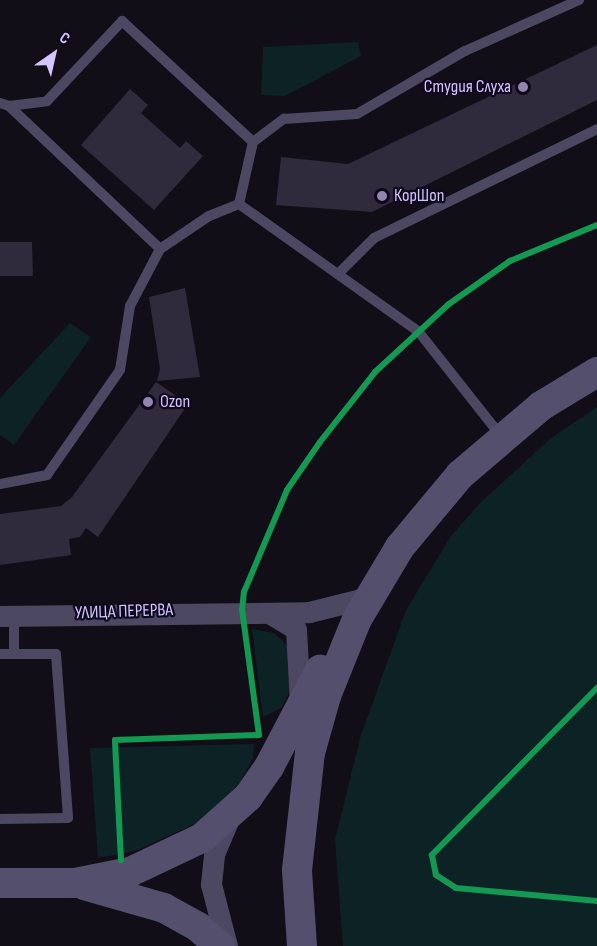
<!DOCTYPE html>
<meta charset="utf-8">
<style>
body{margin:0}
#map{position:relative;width:597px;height:946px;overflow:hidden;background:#110e18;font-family:"Sofia Sans Condensed",sans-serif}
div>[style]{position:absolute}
.green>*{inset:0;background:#0d2225}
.building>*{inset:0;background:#2f2a3c}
.lane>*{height:10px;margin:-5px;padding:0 5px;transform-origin:5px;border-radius:5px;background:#4d4862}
.street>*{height:21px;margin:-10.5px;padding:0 10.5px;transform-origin:10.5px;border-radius:10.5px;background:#4d4862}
.secondary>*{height:30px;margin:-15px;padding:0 15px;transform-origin:15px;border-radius:15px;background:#534f6d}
.cycleway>*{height:6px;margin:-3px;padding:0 3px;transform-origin:3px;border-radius:3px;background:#139951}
.dots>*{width:16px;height:16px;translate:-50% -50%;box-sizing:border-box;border:3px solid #0f091d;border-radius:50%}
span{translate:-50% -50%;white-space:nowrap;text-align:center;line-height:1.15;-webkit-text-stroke:4.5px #0f091d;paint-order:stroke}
.poi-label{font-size:18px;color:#d3c5ff}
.right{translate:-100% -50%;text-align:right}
.left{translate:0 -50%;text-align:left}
.street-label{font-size:18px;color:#d3c5ff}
.north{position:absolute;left:24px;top:24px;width:60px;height:60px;-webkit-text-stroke:4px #0f091d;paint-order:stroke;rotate:34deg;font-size:16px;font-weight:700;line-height:24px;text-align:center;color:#d3c5ff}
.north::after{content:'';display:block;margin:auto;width:21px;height:27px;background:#d3c5ff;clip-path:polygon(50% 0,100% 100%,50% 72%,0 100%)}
</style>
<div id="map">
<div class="green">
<i style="clip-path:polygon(358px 42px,361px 56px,285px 96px,261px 95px,263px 47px)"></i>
<i style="clip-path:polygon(70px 323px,91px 337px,14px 445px,0 435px,0 398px)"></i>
<i style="clip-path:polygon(597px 407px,597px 946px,343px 946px,335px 840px,360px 738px,406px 610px,451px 536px,479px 504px,551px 438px)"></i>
<i style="clip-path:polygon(252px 629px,274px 633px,287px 645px,293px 686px,281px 708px,263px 717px)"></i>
<i style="clip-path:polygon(254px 744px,253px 758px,238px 786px,199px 822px,135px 851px,98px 858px,90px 748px)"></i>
</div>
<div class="building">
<i style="clip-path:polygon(597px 45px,597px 100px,372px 212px,276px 205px,281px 157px,348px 164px)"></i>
<i style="clip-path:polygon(130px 89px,148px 105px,141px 113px,180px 148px,186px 141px,203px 156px,154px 210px,81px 145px)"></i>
<i style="clip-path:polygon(0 242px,32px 242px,33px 276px,0 276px)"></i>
<i style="clip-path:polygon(185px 288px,200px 377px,157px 381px,160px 369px,149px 297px)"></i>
<i style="clip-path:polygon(156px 382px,188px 404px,98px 537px,86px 528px,80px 537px,69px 539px,71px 555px,0 565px,0 514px,61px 506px,72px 497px)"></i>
</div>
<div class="lane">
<i style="left:0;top:103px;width:9px;rotate:18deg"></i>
<i style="left:9px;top:106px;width:38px;rotate:-7deg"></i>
<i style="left:47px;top:101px;width:110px;rotate:-46.8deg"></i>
<i style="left:122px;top:21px;width:178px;rotate:42.7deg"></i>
<i style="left:9px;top:106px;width:208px;rotate:43.4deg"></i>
<i style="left:160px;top:249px;width:59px;rotate:-34deg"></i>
<i style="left:209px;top:216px;width:32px;rotate:-22deg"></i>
<i style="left:239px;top:204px;width:64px;rotate:-77.3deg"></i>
<i style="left:253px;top:142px;width:39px;rotate:-37deg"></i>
<i style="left:284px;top:119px;width:73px;rotate:-3.9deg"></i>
<i style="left:357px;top:114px;width:125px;rotate:-30.3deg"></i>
<i style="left:465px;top:51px;width:125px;rotate:-24.1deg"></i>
<i style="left:239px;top:204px;width:219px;rotate:35.4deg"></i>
<i style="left:418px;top:331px;width:134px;rotate:51.7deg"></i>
<i style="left:338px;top:274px;width:51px;rotate:-45deg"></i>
<i style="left:374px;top:238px;width:248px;rotate:-26deg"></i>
<i style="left:0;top:484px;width:48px;rotate:-10.8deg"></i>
<i style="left:47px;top:475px;width:128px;rotate:-55.2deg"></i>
<i style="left:120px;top:370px;width:65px;rotate:-81.1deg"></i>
<i style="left:130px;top:306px;width:64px;rotate:-62.2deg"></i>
<i style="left:14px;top:616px;width:38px;rotate:90deg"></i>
<i style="left:0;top:654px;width:56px"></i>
<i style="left:56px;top:654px;width:164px;rotate:85.8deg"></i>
<i style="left:68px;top:818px;width:68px;rotate:179.2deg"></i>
</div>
<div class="street">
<i style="left:269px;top:613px;width:31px;rotate:31deg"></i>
<i style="left:296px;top:629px;width:74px;rotate:86.9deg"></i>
<i style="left:0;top:616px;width:309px;rotate:-0.7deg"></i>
<i style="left:309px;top:612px;width:58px;rotate:-14deg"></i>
<i style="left:227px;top:946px;width:64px;rotate:-104.5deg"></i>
<i style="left:211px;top:884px;width:30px;rotate:-84deg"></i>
<i style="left:214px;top:854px;width:39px;rotate:-67deg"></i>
</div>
<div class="secondary">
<i style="left:0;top:883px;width:75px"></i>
<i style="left:75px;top:883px;width:56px;rotate:-11.3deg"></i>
<i style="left:130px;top:872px;width:80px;rotate:-25.3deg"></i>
<i style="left:202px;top:838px;width:62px;rotate:-41.7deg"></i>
<i style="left:248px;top:797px;width:37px;rotate:-55deg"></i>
<i style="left:269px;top:767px;width:110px;rotate:-62.3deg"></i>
<i style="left:84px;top:885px;width:83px;rotate:16deg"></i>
<i style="left:164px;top:908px;width:39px;rotate:29deg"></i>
<i style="left:198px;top:927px;width:29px;rotate:41deg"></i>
<i style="left:302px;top:946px;width:76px;rotate:-93.8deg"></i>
<i style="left:297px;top:870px;width:118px;rotate:-83.7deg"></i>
<i style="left:310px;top:753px;width:59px;rotate:-74.3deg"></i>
<i style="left:326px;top:696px;width:83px;rotate:-68.1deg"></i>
<i style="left:357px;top:619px;width:84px;rotate:-59.2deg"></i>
<i style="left:400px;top:547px;width:94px;rotate:-50.2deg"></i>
<i style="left:460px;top:475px;width:106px;rotate:-40.4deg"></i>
<i style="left:541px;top:406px;width:66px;rotate:-31.3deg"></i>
</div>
<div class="cycleway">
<i style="left:597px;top:688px;width:235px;rotate:134.7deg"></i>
<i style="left:432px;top:855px;width:20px;rotate:79deg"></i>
<i style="left:436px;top:875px;width:24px;rotate:33deg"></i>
<i style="left:456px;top:888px;width:142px;rotate:5.3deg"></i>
<i style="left:121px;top:860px;width:120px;rotate:-92.9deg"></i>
<i style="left:115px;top:740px;width:144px;rotate:-2deg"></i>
<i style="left:259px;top:735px;width:126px;rotate:-97.7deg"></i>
<i style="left:242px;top:610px;width:18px;rotate:-84deg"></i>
<i style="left:244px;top:592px;width:111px;rotate:-67.1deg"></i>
<i style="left:287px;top:490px;width:58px;rotate:-55.5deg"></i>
<i style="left:320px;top:442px;width:89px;rotate:-51.8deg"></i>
<i style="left:375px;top:372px;width:100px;rotate:-42.6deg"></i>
<i style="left:449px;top:304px;width:75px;rotate:-35.2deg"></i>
<i style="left:510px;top:261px;width:94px;rotate:-22.5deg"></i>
</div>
<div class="dots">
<i style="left:523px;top:87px;background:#8f85ae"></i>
<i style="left:382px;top:196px;background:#8f85ae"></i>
<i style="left:148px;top:402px;background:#8f85ae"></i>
</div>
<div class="poi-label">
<span class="right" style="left:511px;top:87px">Студия Слуха</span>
<span class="left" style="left:394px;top:196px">КорШоп</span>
<span class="left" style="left:160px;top:402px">Ozon</span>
</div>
<div class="street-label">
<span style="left:124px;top:612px;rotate:-2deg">УЛИЦА ПЕРЕРВА</span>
</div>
<div class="north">С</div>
</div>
